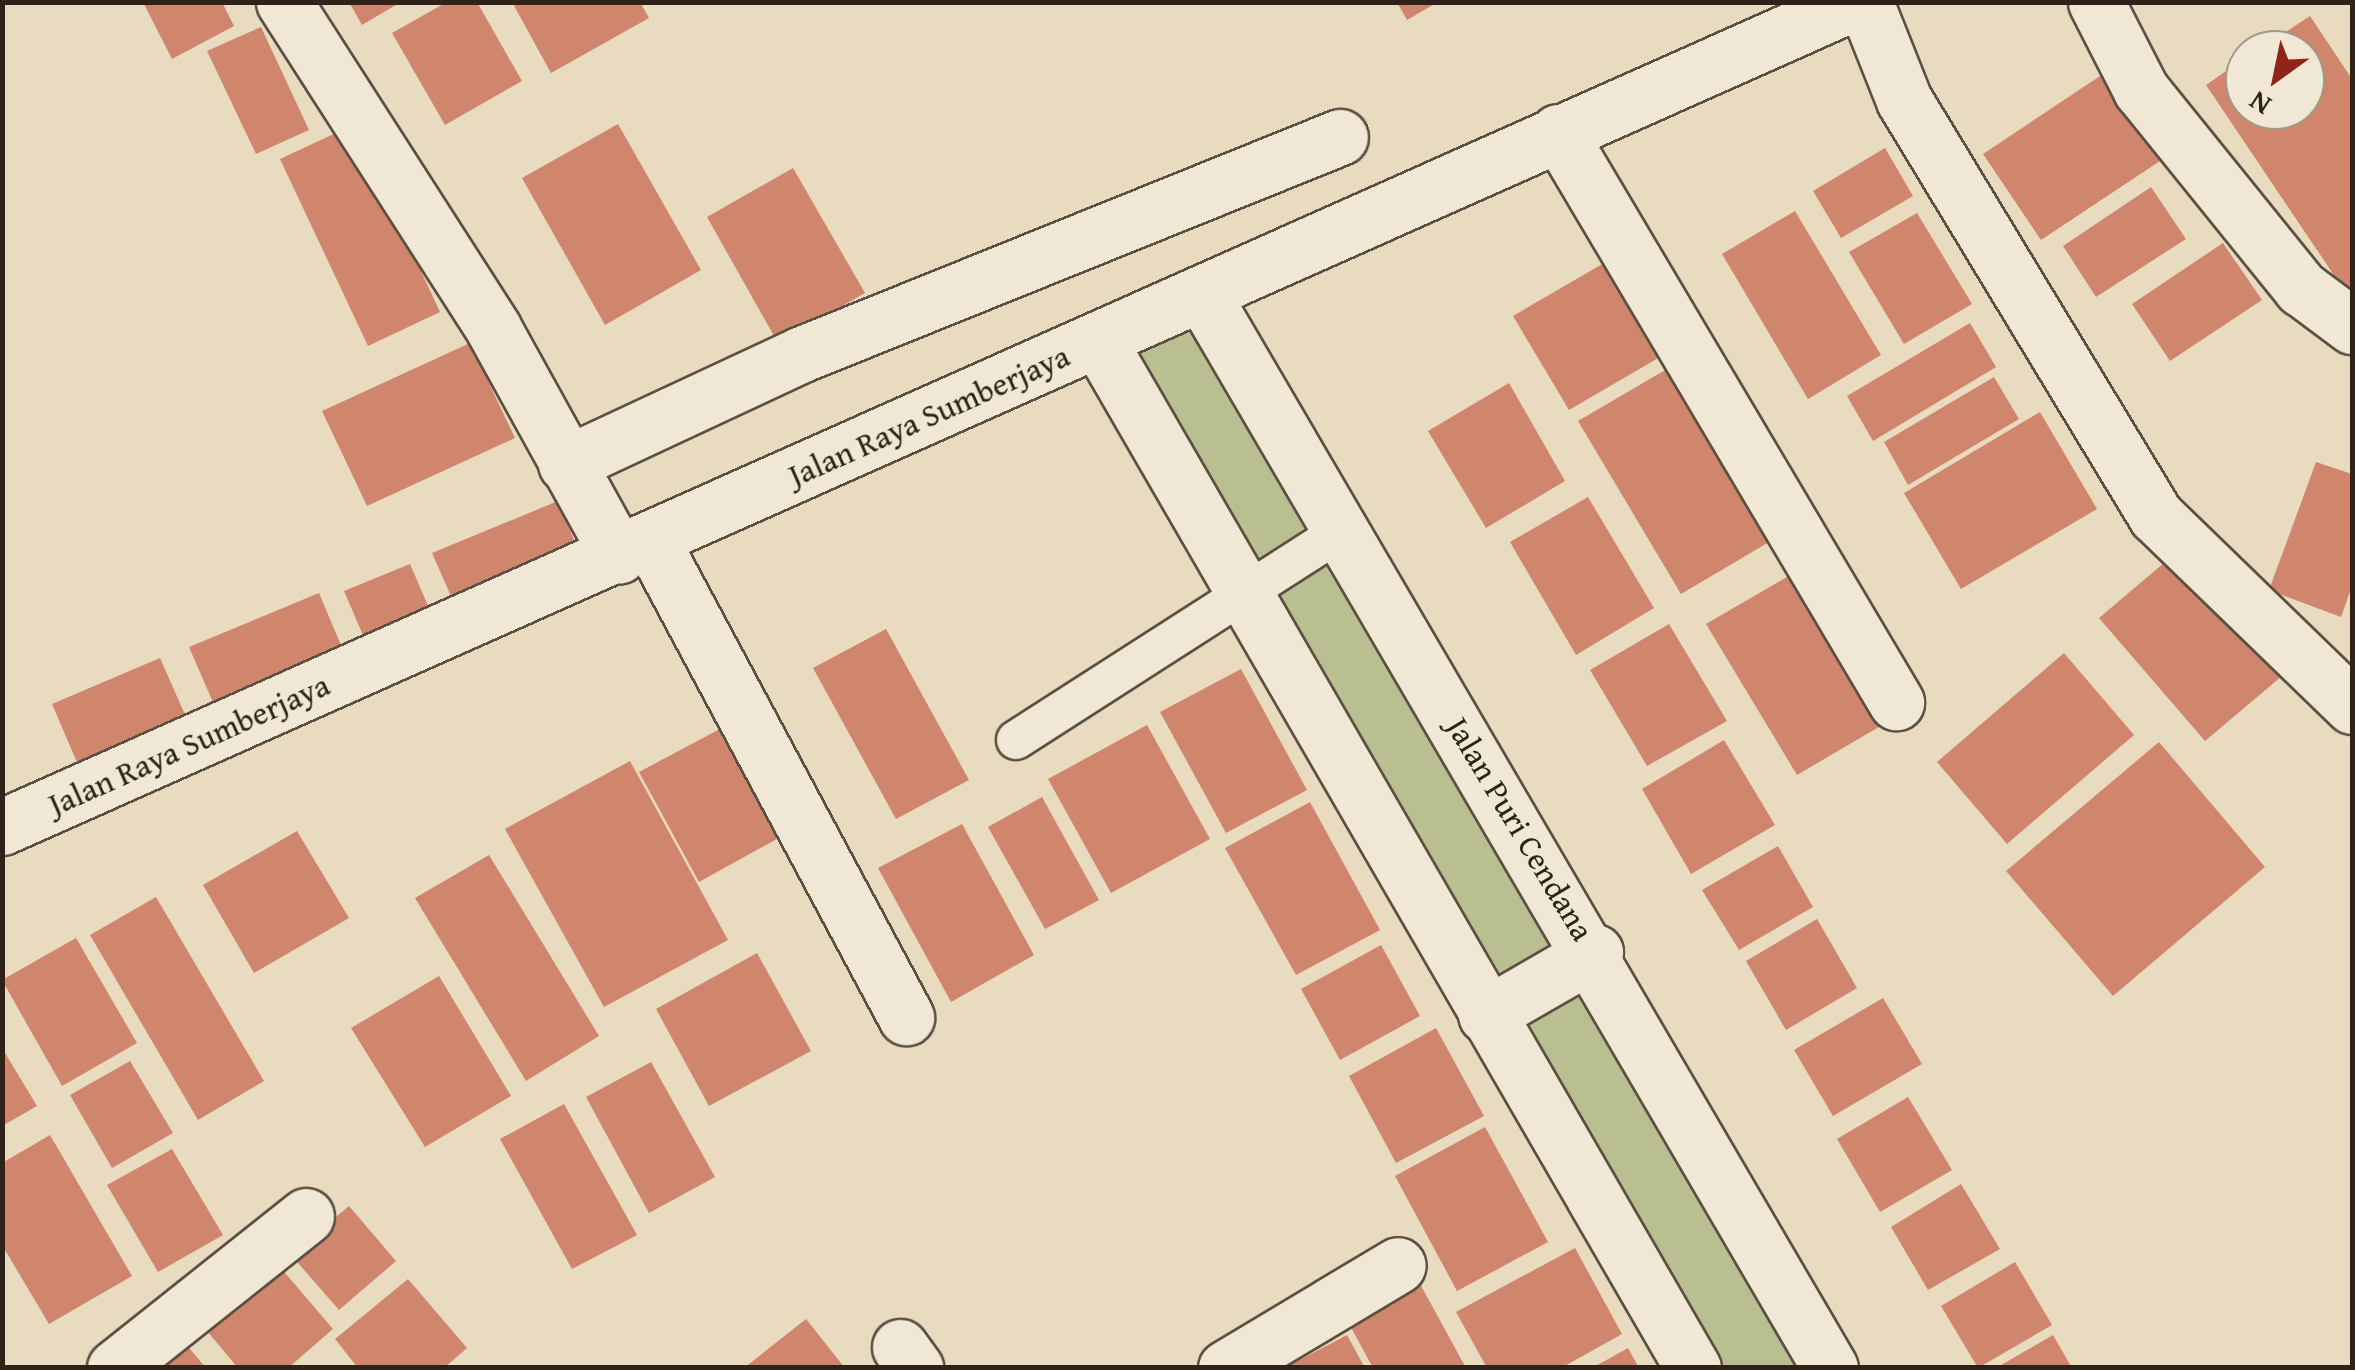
<!DOCTYPE html>
<style>
body{margin:0}
#map{position:relative;width:2355px;height:1370px;overflow:hidden;background:#e8dbbf;font-family:"Gentium Book Plus",serif}
div>[style]{position:absolute}
.green>*{inset:0;background:#b9bf90}
.building>*{inset:0;background:#d0856d}
.roads{filter:drop-shadow(2px 0 #5c5042) drop-shadow(-2px 0 #5c5042) drop-shadow(0 2px #5c5042) drop-shadow(0 -2px #5c5042)}
.lane>*{height:38px;margin:-19px;padding:0 19px;transform-origin:19px;border-radius:19px;background:#f0e8d5}
.street>*{height:55px;margin:-27.5px;padding:0 27.5px;transform-origin:27.5px;border-radius:27.5px;background:#f0e8d5}
.secondary>*{height:55px;margin:-27.5px;padding:0 27.5px;transform-origin:27.5px;border-radius:27.5px;background:#f0e8d5}
span{translate:-50% -50%;white-space:nowrap;text-align:center;line-height:1.15;-webkit-text-stroke:8px #f0e8d5;paint-order:stroke}
.street-label{font-size:32px;color:#2e2219}
.frame{position:absolute;inset:0;border:5px solid #2e2219;pointer-events:none}
.north{position:absolute;left:2225px;top:30px;width:100px;height:100px;box-sizing:border-box;background:#f0e8d5;border:2px solid #a2998a;border-radius:50%;rotate:213deg;font-size:28px;font-weight:700;line-height:40px;text-align:center;color:#2e2219}
.north::after{content:'';display:block;margin:auto;width:35px;height:45px;background:#8f2418;clip-path:polygon(50% 0,100% 100%,50% 72%,0 100%)}
</style>
<div id="map">
<div class="green">
<i style="clip-path:polygon(1202px 294px,1830px 1367px,1693px 1367px,1098px 340px)"></i>
</div>
<div class="building">
<i style="clip-path:polygon(143px 2px,222px 2px,234px 26px,172px 59px)"></i>
<i style="clip-path:polygon(349px 2px,401px 2px,362px 25px)"></i>
<i style="clip-path:polygon(447px 2px,477px 2px,522px 81px,445px 125px,392px 33px)"></i>
<i style="clip-path:polygon(512px 2px,640px 2px,649px 18px,551px 73px)"></i>
<i style="clip-path:polygon(1397px 2px,1438px 2px,1407px 20px)"></i>
<i style="clip-path:polygon(2310px 16px,2352px 79px,2352px 302px,2206px 85px,2245px 58px,2245px 110px,2305px 110px,2305px 50px,2258px 50px)"></i>
<i style="clip-path:polygon(261px 27px,309px 130px,256px 154px,207px 51px)"></i>
<i style="clip-path:polygon(2109px 70px,2166px 157px,2041px 240px,1983px 154px)"></i>
<i style="clip-path:polygon(618px 124px,701px 270px,605px 325px,522px 178px)"></i>
<i style="clip-path:polygon(353px 125px,440px 312px,368px 346px,280px 159px)"></i>
<i style="clip-path:polygon(1885px 148px,1913px 196px,1841px 238px,1813px 191px)"></i>
<i style="clip-path:polygon(793px 168px,865px 293px,778px 343px,707px 217px)"></i>
<i style="clip-path:polygon(2151px 187px,2186px 239px,2096px 297px,2063px 246px)"></i>
<i style="clip-path:polygon(1795px 211px,1881px 355px,1808px 399px,1722px 254px)"></i>
<i style="clip-path:polygon(1917px 213px,1972px 304px,1904px 344px,1849px 252px)"></i>
<i style="clip-path:polygon(2223px 243px,2262px 300px,2170px 361px,2132px 304px)"></i>
<i style="clip-path:polygon(1604px 263px,1660px 357px,1569px 410px,1513px 316px)"></i>
<i style="clip-path:polygon(1970px 323px,1996px 367px,1873px 441px,1847px 396px)"></i>
<i style="clip-path:polygon(470px 343px,515px 438px,367px 506px,322px 411px)"></i>
<i style="clip-path:polygon(1684px 359px,1786px 532px,1681px 594px,1578px 421px)"></i>
<i style="clip-path:polygon(1994px 377px,2019px 419px,1908px 485px,1884px 442px)"></i>
<i style="clip-path:polygon(1509px 383px,1565px 481px,1486px 528px,1428px 431px)"></i>
<i style="clip-path:polygon(2040px 412px,2097px 509px,1961px 589px,1904px 493px)"></i>
<i style="clip-path:polygon(2316px 462px,2352px 474px,2352px 586px,2341px 617px,2269px 590px)"></i>
<i style="clip-path:polygon(1588px 497px,1654px 608px,1576px 655px,1510px 542px)"></i>
<i style="clip-path:polygon(558px 501px,582px 559px,458px 612px,432px 553px)"></i>
<i style="clip-path:polygon(2177px 552px,2282px 676px,2205px 741px,2099px 618px)"></i>
<i style="clip-path:polygon(410px 564px,438px 629px,372px 656px,344px 591px)"></i>
<i style="clip-path:polygon(1794px 573px,1884px 724px,1797px 775px,1706px 624px)"></i>
<i style="clip-path:polygon(319px 593px,351px 669px,222px 723px,189px 647px)"></i>
<i style="clip-path:polygon(1669px 624px,1727px 721px,1647px 766px,1590px 670px)"></i>
<i style="clip-path:polygon(886px 629px,969px 780px,896px 819px,813px 668px)"></i>
<i style="clip-path:polygon(2064px 653px,2134px 735px,2007px 844px,1937px 762px)"></i>
<i style="clip-path:polygon(160px 658px,194px 735px,85px 781px,52px 704px)"></i>
<i style="clip-path:polygon(1241px 669px,1307px 790px,1226px 833px,1160px 712px)"></i>
<i style="clip-path:polygon(735px 721px,795px 829px,699px 882px,639px 772px)"></i>
<i style="clip-path:polygon(1147px 725px,1210px 839px,1111px 893px,1048px 779px)"></i>
<i style="clip-path:polygon(1724px 740px,1775px 825px,1691px 874px,1642px 789px)"></i>
<i style="clip-path:polygon(2159px 742px,2265px 867px,2113px 996px,2006px 871px)"></i>
<i style="clip-path:polygon(630px 761px,728px 940px,604px 1007px,505px 829px)"></i>
<i style="clip-path:polygon(1042px 797px,1099px 900px,1045px 929px,988px 827px)"></i>
<i style="clip-path:polygon(1310px 802px,1380px 930px,1296px 975px,1225px 848px)"></i>
<i style="clip-path:polygon(962px 824px,1034px 955px,951px 1002px,878px 868px)"></i>
<i style="clip-path:polygon(297px 831px,349px 918px,254px 973px,203px 885px)"></i>
<i style="clip-path:polygon(1778px 846px,1813px 907px,1739px 950px,1702px 890px)"></i>
<i style="clip-path:polygon(489px 855px,599px 1036px,526px 1081px,415px 898px)"></i>
<i style="clip-path:polygon(156px 897px,264px 1081px,198px 1120px,90px 935px)"></i>
<i style="clip-path:polygon(1817px 919px,1857px 988px,1786px 1030px,1746px 961px)"></i>
<i style="clip-path:polygon(76px 938px,137px 1043px,62px 1086px,2px 980px)"></i>
<i style="clip-path:polygon(1381px 945px,1420px 1016px,1340px 1060px,1301px 989px)"></i>
<i style="clip-path:polygon(757px 953px,811px 1051px,709px 1106px,656px 1009px)"></i>
<i style="clip-path:polygon(439px 976px,511px 1096px,425px 1147px,351px 1028px)"></i>
<i style="clip-path:polygon(1883px 998px,1922px 1064px,1833px 1116px,1794px 1050px)"></i>
<i style="clip-path:polygon(1436px 1028px,1484px 1116px,1396px 1163px,1349px 1076px)"></i>
<i style="clip-path:polygon(2px 1048px,37px 1106px,2px 1126px)"></i>
<i style="clip-path:polygon(130px 1061px,173px 1133px,112px 1168px,70px 1095px)"></i>
<i style="clip-path:polygon(651px 1062px,715px 1177px,649px 1213px,586px 1097px)"></i>
<i style="clip-path:polygon(1908px 1097px,1952px 1170px,1880px 1212px,1837px 1139px)"></i>
<i style="clip-path:polygon(564px 1104px,637px 1235px,572px 1269px,500px 1139px)"></i>
<i style="clip-path:polygon(1485px 1127px,1548px 1242px,1457px 1291px,1395px 1176px)"></i>
<i style="clip-path:polygon(50px 1135px,132px 1276px,49px 1324px,2px 1245px,2px 1163px)"></i>
<i style="clip-path:polygon(172px 1149px,223px 1235px,158px 1272px,107px 1185px)"></i>
<i style="clip-path:polygon(1961px 1184px,2000px 1249px,1928px 1290px,1891px 1227px)"></i>
<i style="clip-path:polygon(349px 1206px,396px 1261px,339px 1310px,291px 1255px)"></i>
<i style="clip-path:polygon(1575px 1248px,1622px 1334px,1561px 1368px,1487px 1368px,1456px 1312px)"></i>
<i style="clip-path:polygon(2015px 1262px,2052px 1325px,1978px 1368px,1941px 1306px)"></i>
<i style="clip-path:polygon(280px 1267px,333px 1329px,288px 1368px,238px 1368px,207px 1331px)"></i>
<i style="clip-path:polygon(408px 1279px,467px 1348px,444px 1368px,358px 1368px,335px 1339px)"></i>
<i style="clip-path:polygon(1419px 1282px,1466px 1368px,1373px 1368px,1347px 1320px)"></i>
<i style="clip-path:polygon(806px 1319px,845px 1368px,744px 1368px)"></i>
<i style="clip-path:polygon(1347px 1335px,1365px 1368px,1292px 1368px,1290px 1365px)"></i>
<i style="clip-path:polygon(2053px 1335px,2072px 1368px,1996px 1368px)"></i>
<i style="clip-path:polygon(184px 1342px,206px 1368px,154px 1368px)"></i>
<i style="clip-path:polygon(1628px 1348px,1639px 1368px,1592px 1368px)"></i>
</div>
<div class="roads">
<div class="lane">
<i style="left:1016px;top:740px;width:385px;rotate:-32.7deg"></i>
</div>
<div class="street">
<i style="left:284px;top:2px;width:387px;rotate:57.3deg"></i>
<i style="left:493px;top:328px;width:260px;rotate:61.1deg"></i>
<i style="left:1865px;top:2px;width:105px;rotate:68.3deg"></i>
<i style="left:1904px;top:100px;width:486px;rotate:58.8deg"></i>
<i style="left:2156px;top:516px;width:273px;rotate:44.1deg"></i>
<i style="left:2096px;top:2px;width:99px;rotate:62.9deg"></i>
<i style="left:2141px;top:90px;width:255px;rotate:51.1deg"></i>
<i style="left:2301px;top:288px;width:64px;rotate:36.7deg"></i>
<i style="left:1558px;top:132px;width:663px;rotate:59.33deg"></i>
<i style="left:1202px;top:294px;width:1244px;rotate:59.68deg"></i>
<i style="left:1098px;top:340px;width:1188px;rotate:59.94deg"></i>
<i style="left:566px;top:464px;width:260px;rotate:-25deg"></i>
<i style="left:802px;top:354px;width:580px;rotate:-21.97deg"></i>
<i style="left:652px;top:542px;width:539px;rotate:61.86deg"></i>
<i style="left:1486px;top:1015px;width:126px;rotate:-30deg"></i>
<i style="left:900px;top:1347px;width:26px;rotate:54deg"></i>
<i style="left:115px;top:1368px;width:244px;rotate:-38.5deg"></i>
<i style="left:1226px;top:1368px;width:200px;rotate:-30.9deg"></i>
</div>
<div class="secondary">
<i style="left:2px;top:827px;width:2028px;rotate:-24deg"></i>
</div>
</div>
<div class="street-label">
<span style="left:929px;top:416px;rotate:-24deg">Jalan Raya Sumberjaya</span>
<span style="left:189px;top:745px;rotate:-24deg">Jalan Raya Sumberjaya</span>
<span style="left:1520px;top:829px;rotate:59deg">Jalan Puri Cendana</span>
</div>
<div class="frame"></div>
<div class="north">N</div>
</div>
